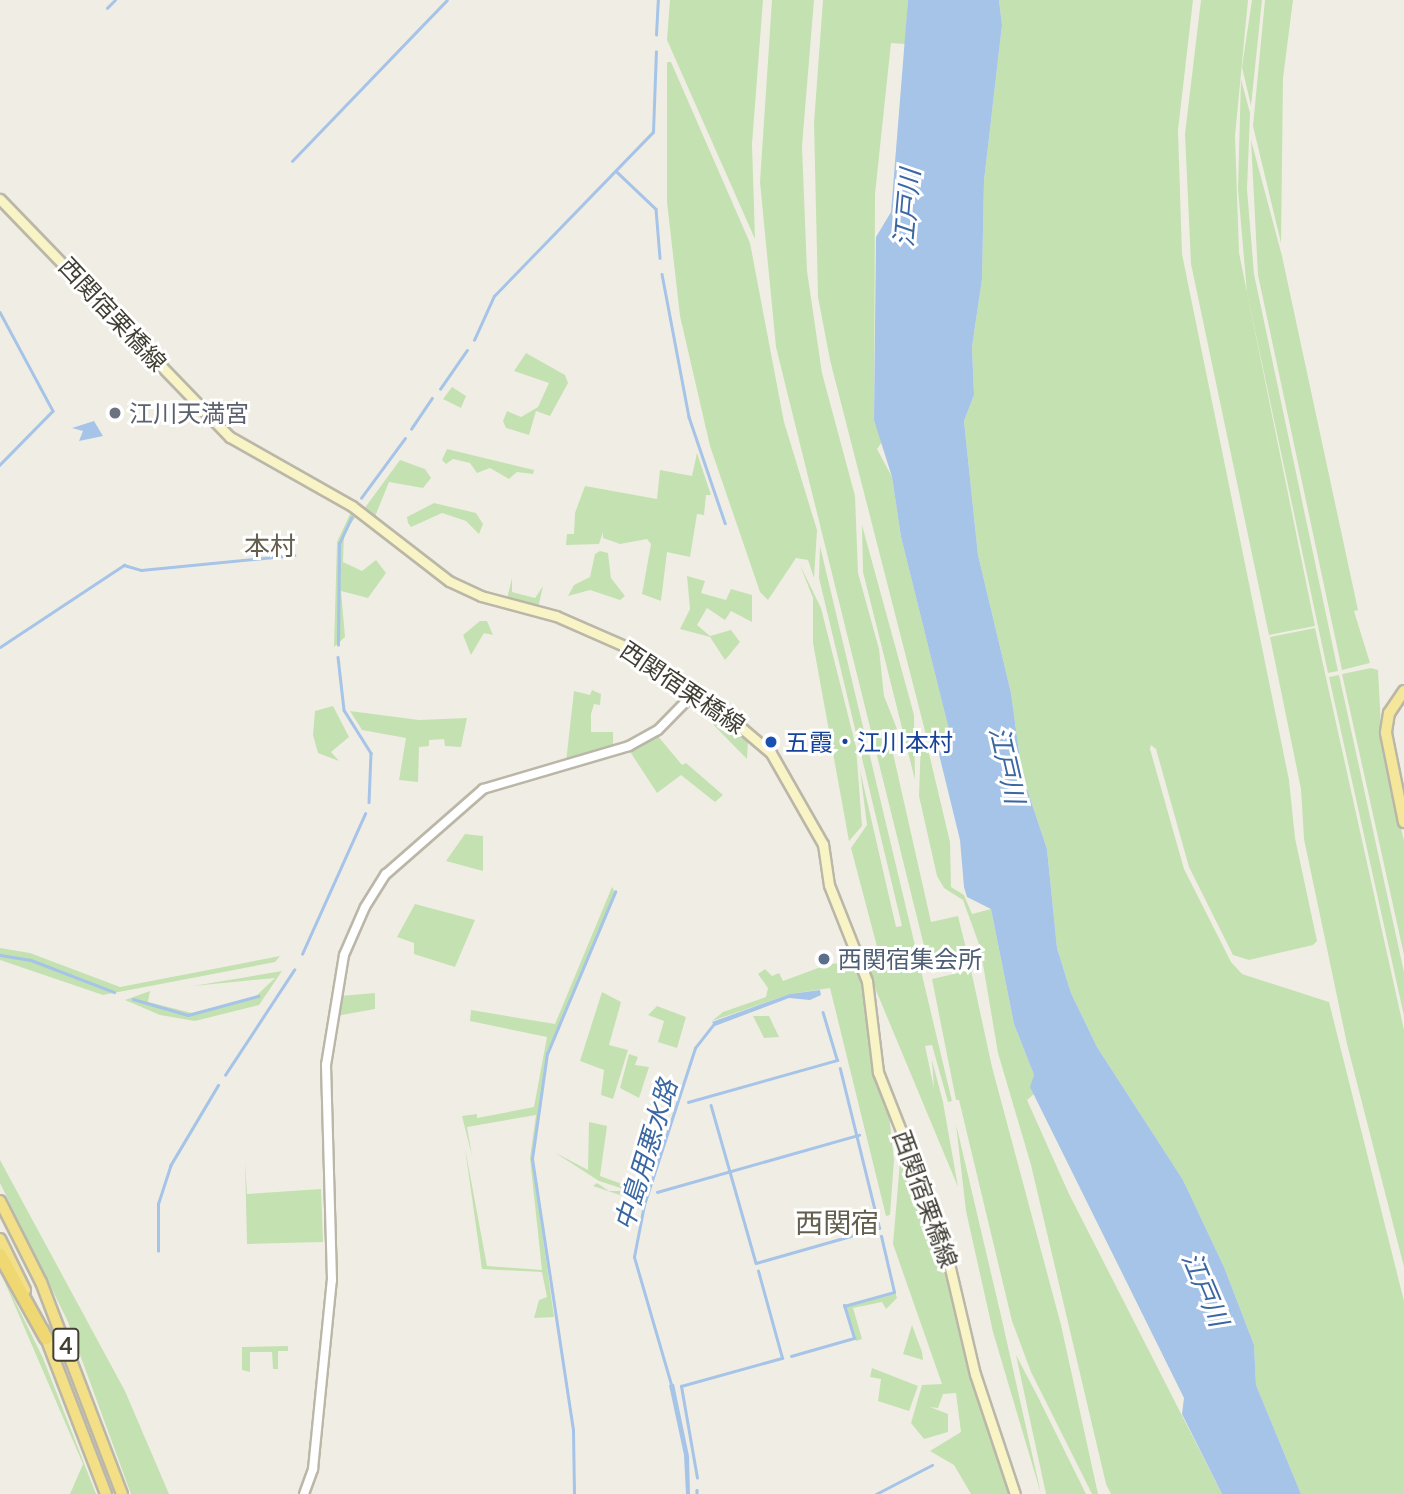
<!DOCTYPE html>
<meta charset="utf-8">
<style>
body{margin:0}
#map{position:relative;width:1404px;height:1494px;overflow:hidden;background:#f0eee4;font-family:Lato,"Noto Sans JP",sans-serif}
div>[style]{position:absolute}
.green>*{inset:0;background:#c4e1b1}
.water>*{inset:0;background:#a6c3e8}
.stream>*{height:2.5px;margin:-1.25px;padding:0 1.25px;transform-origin:1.25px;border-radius:1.25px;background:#a6c3e8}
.roads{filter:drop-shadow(2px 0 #bbb7a8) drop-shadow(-2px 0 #bbb7a8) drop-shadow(0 2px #bbb7a8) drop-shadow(0 -2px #bbb7a8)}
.tertiary>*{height:8px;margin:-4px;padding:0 4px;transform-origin:4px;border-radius:4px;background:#fff}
.secondary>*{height:9px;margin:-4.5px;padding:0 4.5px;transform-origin:4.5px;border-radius:4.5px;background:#f9f4c6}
.primary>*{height:10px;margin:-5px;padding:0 5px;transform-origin:5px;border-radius:5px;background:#f4e79a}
.trunk>*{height:10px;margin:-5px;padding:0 5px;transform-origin:5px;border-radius:5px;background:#f2df86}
.motorway>*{height:12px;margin:-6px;padding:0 6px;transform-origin:6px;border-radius:6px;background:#efd771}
.dots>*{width:19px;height:19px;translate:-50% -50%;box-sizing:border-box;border:4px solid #fff;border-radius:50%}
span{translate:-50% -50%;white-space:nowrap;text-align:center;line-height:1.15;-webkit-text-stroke:6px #fff;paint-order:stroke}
.shield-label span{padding:2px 5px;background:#fff;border:2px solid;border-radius:5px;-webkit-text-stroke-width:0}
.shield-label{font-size:23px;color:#423f35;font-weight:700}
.street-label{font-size:24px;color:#423f35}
.worship-label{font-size:24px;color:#5b616d}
.left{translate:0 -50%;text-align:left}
.transit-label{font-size:24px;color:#164399}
.service-label{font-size:24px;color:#4e5e75}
.water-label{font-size:26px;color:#3a67a2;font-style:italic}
.neighbourhood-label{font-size:26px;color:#635e4d}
.quarter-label{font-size:28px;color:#635e4d}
</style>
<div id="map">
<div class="green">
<i style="clip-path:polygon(670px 0,763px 0,752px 144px,755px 239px,667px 40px)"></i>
<i style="clip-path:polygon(772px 0,814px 0,802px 146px,807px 271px,822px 373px,855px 496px,858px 573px,879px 649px,884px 696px,897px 729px,888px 731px,931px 922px,958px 916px,969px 961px,930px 970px,776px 347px,760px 182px)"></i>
<i style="clip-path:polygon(823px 0,908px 0,905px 44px,891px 43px,875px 194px,874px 420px,882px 442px,877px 449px,892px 477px,901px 537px,949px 730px,936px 742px,923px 737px,926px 735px,830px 360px,818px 297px,814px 123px)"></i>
<i style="clip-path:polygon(999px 0,1193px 0,1178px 130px,1182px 254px,1289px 780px,1295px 838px,1317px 941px,1313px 945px,1249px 960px,1233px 955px,1189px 867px,1156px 749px,1151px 745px,1150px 749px,1184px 869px,1231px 962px,1242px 974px,1329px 1002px,1404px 1301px,1404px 1494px,1301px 1494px,1256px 1385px,1254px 1345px,1224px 1267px,1183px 1180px,1097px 1047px,1071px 993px,1057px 948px,1047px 849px,1022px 774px,1011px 693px,978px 555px,964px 421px,974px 395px,972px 347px,982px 279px,984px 181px,1002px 25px)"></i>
<i style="clip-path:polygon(1201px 0,1248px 0,1235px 136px,1239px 253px,1315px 626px,1269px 635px,1191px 264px,1185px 134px)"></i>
<i style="clip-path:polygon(1252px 0,1262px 0,1251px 106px,1242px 67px)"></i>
<i style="clip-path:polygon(1265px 0,1293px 0,1283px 78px,1281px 243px,1253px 126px)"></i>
<i style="clip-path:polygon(667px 62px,671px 62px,750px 243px,784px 422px,817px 530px,814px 578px,808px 560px,796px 558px,768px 600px,760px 592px,710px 446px,680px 316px,667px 202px)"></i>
<i style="clip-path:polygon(1241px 79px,1250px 113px,1247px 189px,1254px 274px,1338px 671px,1328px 673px,1247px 293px,1238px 189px)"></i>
<i style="clip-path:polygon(1251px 140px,1282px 256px,1358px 610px,1354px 611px,1370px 663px,1342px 670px,1258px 275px)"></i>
<i style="clip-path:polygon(526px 353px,565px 375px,568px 383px,550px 416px,536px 411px,529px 435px,506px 428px,503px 421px,507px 411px,521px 417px,538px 407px,549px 383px,514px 371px)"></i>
<i style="clip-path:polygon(452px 387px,466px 396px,461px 408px,443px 399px)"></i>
<i style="clip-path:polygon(447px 449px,534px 470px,533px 474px,517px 472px,509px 479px,490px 468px,477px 473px,470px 463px,453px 459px,446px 464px,442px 460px)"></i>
<i style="clip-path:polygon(697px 453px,711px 495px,706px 495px,704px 515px,697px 514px,690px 557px,667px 552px,661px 601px,642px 594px,651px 544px,647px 539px,620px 544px,603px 538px,603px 532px,599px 544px,566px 545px,567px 534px,574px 534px,575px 513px,585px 486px,657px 499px,660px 470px,692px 476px)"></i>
<i style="clip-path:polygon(400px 460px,425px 469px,431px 478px,423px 488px,389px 482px,374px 519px,364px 509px)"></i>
<i style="clip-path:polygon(434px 503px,476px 513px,483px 524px,479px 534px,466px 521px,442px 513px,411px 527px,408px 523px,407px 517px)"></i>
<i style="clip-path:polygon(351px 512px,356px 516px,344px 534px,343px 562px,362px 571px,376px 560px,386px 573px,368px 598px,341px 591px,345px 637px,334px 647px,337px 542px)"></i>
<i style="clip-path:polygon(862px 525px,914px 715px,915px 780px,863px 572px)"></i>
<i style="clip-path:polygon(820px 546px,952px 1101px,948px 1102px,932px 1045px,925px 1046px,934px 1088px,932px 1060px,943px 1102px,958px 1187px,865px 964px,880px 958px,851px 848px,867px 825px,860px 770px,896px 927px,902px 926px,819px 578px)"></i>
<i style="clip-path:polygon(600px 551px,608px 553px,611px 578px,625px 596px,620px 600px,590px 590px,568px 596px,574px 585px,590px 577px,595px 554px)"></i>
<i style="clip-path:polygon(800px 565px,821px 608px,856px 747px,862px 826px,849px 841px,813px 643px,813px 598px)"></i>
<i style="clip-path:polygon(687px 576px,705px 581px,701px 593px,726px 600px,731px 589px,752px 595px,752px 622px,731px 611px,725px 620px,707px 608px,697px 625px,710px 636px,731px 630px,740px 642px,725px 660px,710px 637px,680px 629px,690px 609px)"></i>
<i style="clip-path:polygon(512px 578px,512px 592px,535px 598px,543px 586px,538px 608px,507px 599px)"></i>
<i style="clip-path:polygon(480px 621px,487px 621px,493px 635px,484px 633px,471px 655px,463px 635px)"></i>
<i style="clip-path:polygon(1315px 628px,1404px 1030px,1404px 1267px,1347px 1044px,1304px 839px,1301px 789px,1270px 637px)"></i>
<i style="clip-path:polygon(1371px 668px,1378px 670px,1382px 746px,1404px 841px,1404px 955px,1342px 674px)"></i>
<i style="clip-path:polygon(1339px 675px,1404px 972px,1404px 1016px,1329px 677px)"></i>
<i style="clip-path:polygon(592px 690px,601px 694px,600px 705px,594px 704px,591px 714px,591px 732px,613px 732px,613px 747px,566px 762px,574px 691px,590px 695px)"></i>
<i style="clip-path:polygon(691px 702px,706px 704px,748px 740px,747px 759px)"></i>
<i style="clip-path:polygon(333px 706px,349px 737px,331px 752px,339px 761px,318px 753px,313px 735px,315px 711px)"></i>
<i style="clip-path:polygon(350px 711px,419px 720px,467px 718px,461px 747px,445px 746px,444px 739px,429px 740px,429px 746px,419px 747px,418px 782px,399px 780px,406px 738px,362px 730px)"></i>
<i style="clip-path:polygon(657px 735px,682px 765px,686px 763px,723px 795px,715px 802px,681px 775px,657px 793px,629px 750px)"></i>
<i style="clip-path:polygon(921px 739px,927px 745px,950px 842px,951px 887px,964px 895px,972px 914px,991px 909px,1014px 1024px,1034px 1075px,1031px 1087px,1034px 1094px,1027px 1100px,1069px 1194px,1222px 1494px,1111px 1494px,1106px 1484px,1031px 1165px,998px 1053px,980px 947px,963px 900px,944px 888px,937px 876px,919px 796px)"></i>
<i style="clip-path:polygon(465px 834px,483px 836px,483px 871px,446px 861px)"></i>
<i style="clip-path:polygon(612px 887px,615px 892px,547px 1054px,532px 1159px,554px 1317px,534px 1318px,539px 1300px,547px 1297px,542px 1272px,482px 1269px,465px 1148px,487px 1266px,542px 1270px,530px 1158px,536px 1115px,467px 1127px,472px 1156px,462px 1116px,477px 1114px,477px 1118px,534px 1107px,547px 1037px,470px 1021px,471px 1010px,555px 1024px)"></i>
<i style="clip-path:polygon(415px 904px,475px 920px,455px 967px,414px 954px,414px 943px,397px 937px)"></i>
<i style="clip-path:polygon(0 948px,30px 953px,120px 987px,280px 956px,275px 962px,103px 995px,0 960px)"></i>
<i style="clip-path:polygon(854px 962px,867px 1001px,874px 1072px,889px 1114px,894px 1160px,890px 1215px,886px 1216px,830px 988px,790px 994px,712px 1021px,723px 1012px,766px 997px,768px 988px,758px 974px,765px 969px,772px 976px,779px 973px,783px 981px,829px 964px)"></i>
<i style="clip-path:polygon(971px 970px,992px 1067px,1061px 1325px,1098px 1494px,1092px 1494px,1031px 1372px,1012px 1321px,959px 1100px,956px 1100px,932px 979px)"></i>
<i style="clip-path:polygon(282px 971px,259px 1005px,195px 1021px,160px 1015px,125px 1000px,150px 991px,148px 1002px,192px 1013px,255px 997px,275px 978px,193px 986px)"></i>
<i style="clip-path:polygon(602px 992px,621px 1002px,609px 1045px,628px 1050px,613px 1099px,601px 1095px,604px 1070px,580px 1061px)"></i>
<i style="clip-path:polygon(375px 993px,375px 1009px,336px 1016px,340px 996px)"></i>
<i style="clip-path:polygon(657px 1006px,686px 1017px,677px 1048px,658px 1042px,664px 1021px,648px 1015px)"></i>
<i style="clip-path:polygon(753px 1016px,769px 1016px,779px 1037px,764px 1038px)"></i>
<i style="clip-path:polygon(629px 1054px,638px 1057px,635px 1065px,649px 1067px,639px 1098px,620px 1088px)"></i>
<i style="clip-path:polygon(589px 1122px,607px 1126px,600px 1176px,633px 1188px,629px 1198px,593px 1186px,597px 1183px,609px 1191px,630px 1191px,599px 1181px,554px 1152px,588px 1170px)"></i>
<i style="clip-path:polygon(956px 1124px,1002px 1320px,1041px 1494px,993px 1332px,966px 1211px)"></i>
<i style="clip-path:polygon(895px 1129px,944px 1255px,972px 1379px,1011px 1494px,971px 1494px,954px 1465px,930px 1451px,961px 1432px,956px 1393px,943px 1394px,938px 1408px,930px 1407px,948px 1414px,948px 1432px,924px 1439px,911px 1423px,922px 1385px,942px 1384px,893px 1244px,900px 1162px)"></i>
<i style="clip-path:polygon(0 1160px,125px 1391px,169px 1494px,131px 1494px,68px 1322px,0 1183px)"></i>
<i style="clip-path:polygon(245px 1161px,247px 1194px,321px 1189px,323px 1242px,247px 1244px)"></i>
<i style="clip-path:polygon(0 1271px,43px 1358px,96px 1494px,70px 1494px,83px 1464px)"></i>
<i style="clip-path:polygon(895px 1292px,897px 1298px,886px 1309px,882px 1302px,853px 1308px,862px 1339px,856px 1341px,845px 1307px)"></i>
<i style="clip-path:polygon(912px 1325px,922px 1352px,923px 1360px,903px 1354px)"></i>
<i style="clip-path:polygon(288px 1346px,288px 1351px,278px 1351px,278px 1369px,273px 1369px,272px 1352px,250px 1352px,250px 1372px,242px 1370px,242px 1347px)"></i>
<i style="clip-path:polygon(1016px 1355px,1038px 1397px,1086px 1494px,1046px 1494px)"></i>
<i style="clip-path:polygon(872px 1368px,918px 1386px,909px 1411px,878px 1401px,881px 1379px,870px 1377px)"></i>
</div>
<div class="water">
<i style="clip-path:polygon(908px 0,999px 0,1002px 25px,984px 181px,982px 279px,972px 347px,974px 395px,964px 421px,978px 555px,1011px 693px,1022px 774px,1047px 849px,1057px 948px,1071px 993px,1097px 1047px,1183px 1180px,1224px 1267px,1254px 1345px,1256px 1385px,1301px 1494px,1222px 1494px,1182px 1414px,1184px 1398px,1030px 1087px,1034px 1075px,1014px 1024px,991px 909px,967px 897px,964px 887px,960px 840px,936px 742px,949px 730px,901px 537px,892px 477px,874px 420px,876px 237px,891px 212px)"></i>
<i style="clip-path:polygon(94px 421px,103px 436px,79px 441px,83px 431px,72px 428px)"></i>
<i style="clip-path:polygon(820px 990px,821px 995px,810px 1000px,789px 998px,715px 1026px,712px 1022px,790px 994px)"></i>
<i style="clip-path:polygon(674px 1384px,689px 1456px,690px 1494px,686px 1494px,684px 1455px,669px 1385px)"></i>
</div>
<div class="stream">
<i style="left:107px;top:8px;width:11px;rotate:-45deg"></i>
<i style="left:656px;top:35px;width:35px;rotate:-87deg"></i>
<i style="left:292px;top:161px;width:223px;rotate:-46.1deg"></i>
<i style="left:616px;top:171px;width:55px;rotate:43.5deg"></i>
<i style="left:656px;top:209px;width:49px;rotate:85.3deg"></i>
<i style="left:662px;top:274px;width:146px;rotate:79.3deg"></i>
<i style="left:689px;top:417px;width:112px;rotate:71.2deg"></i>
<i style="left:0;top:312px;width:112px;rotate:61.8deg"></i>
<i style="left:53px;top:411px;width:76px;rotate:134.5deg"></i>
<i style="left:474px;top:340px;width:48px;rotate:-65.6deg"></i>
<i style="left:494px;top:296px;width:228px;rotate:-45.9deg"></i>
<i style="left:653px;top:132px;width:80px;rotate:-87.9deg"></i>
<i style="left:440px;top:389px;width:47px;rotate:-55.3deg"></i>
<i style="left:411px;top:429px;width:37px;rotate:-56deg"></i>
<i style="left:361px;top:498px;width:74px;rotate:-53.7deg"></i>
<i style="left:338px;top:645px;width:101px;rotate:-89.4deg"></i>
<i style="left:339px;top:544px;width:29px;rotate:-65deg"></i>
<i style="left:0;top:647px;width:149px;rotate:-33.5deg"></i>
<i style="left:124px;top:565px;width:18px;rotate:16deg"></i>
<i style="left:141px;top:570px;width:154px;rotate:-5.6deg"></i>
<i style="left:338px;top:657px;width:53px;rotate:83.5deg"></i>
<i style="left:344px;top:710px;width:51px;rotate:57.9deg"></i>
<i style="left:371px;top:753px;width:49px;rotate:92.3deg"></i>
<i style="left:302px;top:954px;width:154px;rotate:-65.8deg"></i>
<i style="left:0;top:955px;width:31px;rotate:9deg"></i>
<i style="left:31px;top:960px;width:89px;rotate:21.1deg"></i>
<i style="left:133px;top:999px;width:57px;rotate:16.2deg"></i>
<i style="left:188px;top:1015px;width:73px;rotate:-15.2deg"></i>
<i style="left:823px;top:1012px;width:49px;rotate:73.4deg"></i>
<i style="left:225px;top:1075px;width:126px;rotate:-56.7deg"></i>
<i style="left:688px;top:1102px;width:155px;rotate:-15.7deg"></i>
<i style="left:711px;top:1105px;width:164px;rotate:74.1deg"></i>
<i style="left:756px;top:1263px;width:128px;rotate:-15.9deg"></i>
<i style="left:879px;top:1228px;width:164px;rotate:-103.8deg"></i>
<i style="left:657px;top:1192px;width:210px;rotate:-15.8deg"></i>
<i style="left:158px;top:1251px;width:47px;rotate:-90deg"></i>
<i style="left:158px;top:1204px;width:40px;rotate:-72deg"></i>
<i style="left:170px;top:1166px;width:94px;rotate:-59.3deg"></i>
<i style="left:791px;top:1356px;width:66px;rotate:-15.9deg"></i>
<i style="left:854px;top:1338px;width:34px;rotate:-107deg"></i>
<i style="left:844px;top:1306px;width:52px;rotate:-15.6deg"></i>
<i style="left:894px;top:1292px;width:57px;rotate:-103.1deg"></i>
<i style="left:672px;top:1388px;width:136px;rotate:-106.2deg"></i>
<i style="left:634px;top:1257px;width:53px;rotate:-79.1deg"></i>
<i style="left:644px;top:1205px;width:165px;rotate:-72deg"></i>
<i style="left:695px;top:1048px;width:31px;rotate:-52deg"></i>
<i style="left:697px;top:1478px;width:93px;rotate:-99.9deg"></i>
<i style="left:681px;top:1386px;width:105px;rotate:-15.5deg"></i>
<i style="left:782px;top:1358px;width:90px;rotate:-105.4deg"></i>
<i style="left:697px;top:1490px;width:4px;rotate:90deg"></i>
<i style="left:574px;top:1494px;width:64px;rotate:-90.9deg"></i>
<i style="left:573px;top:1430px;width:274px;rotate:-98.6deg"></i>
<i style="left:532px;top:1159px;width:106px;rotate:-81.9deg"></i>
<i style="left:547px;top:1054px;width:176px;rotate:-67.2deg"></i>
<i style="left:876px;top:1494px;width:63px;rotate:-27.4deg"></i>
</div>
<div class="roads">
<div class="tertiary">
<i style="left:304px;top:1494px;width:27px;rotate:-70deg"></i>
<i style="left:313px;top:1469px;width:190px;rotate:-84.3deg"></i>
<i style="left:332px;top:1280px;width:215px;rotate:-91.6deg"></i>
<i style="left:326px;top:1065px;width:111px;rotate:-80.7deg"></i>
<i style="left:344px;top:955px;width:52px;rotate:-66.4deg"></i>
<i style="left:365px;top:907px;width:39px;rotate:-58deg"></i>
<i style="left:386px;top:874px;width:129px;rotate:-41.2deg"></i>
<i style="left:483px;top:789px;width:152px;rotate:-16.4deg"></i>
<i style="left:629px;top:746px;width:33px;rotate:-29deg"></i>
<i style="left:658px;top:730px;width:56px;rotate:-45.7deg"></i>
</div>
<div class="secondary">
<i style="left:0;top:199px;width:331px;rotate:46deg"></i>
<i style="left:230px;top:437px;width:140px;rotate:29.5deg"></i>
<i style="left:352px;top:506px;width:123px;rotate:37.7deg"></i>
<i style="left:449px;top:581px;width:35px;rotate:25deg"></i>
<i style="left:481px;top:596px;width:78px;rotate:14.9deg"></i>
<i style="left:556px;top:616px;width:82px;rotate:23.7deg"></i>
<i style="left:631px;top:649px;width:78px;rotate:31.8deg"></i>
<i style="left:697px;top:690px;width:97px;rotate:40.4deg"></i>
<i style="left:771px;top:753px;width:105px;rotate:60.3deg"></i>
<i style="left:823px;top:844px;width:41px;rotate:81.7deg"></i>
<i style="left:829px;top:885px;width:103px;rotate:68.4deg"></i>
<i style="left:867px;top:981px;width:92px;rotate:83.1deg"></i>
<i style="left:878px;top:1072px;width:178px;rotate:68.6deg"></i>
<i style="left:943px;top:1238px;width:140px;rotate:76.8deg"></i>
<i style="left:975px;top:1374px;width:126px;rotate:71.6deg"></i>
</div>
<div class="primary">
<i style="left:1404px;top:691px;width:27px;rotate:124deg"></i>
<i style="left:1389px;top:713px;width:20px;rotate:99deg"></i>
<i style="left:1386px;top:733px;width:91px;rotate:78.6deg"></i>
</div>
<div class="trunk">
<i style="left:0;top:1201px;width:91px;rotate:63.2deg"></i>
<i style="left:41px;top:1282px;width:227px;rotate:69.1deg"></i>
<i style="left:0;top:1239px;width:57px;rotate:63.9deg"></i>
<i style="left:43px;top:1330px;width:176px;rotate:69deg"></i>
</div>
<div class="motorway">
<i style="left:0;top:1255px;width:95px;rotate:61deg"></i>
</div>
</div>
<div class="dots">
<i style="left:115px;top:413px;background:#6b7280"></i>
<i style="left:771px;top:742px;background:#1a4fb4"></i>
<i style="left:824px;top:959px;background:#5c6f8a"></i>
</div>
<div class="shield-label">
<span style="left:66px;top:1345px">4</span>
</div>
<div class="street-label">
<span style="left:113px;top:314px;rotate:47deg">西関宿栗橋線</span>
<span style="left:683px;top:687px;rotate:34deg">西関宿栗橋線</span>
<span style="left:926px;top:1199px;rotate:70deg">西関宿栗橋線</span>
</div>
<div class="worship-label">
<span class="left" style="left:129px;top:413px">江川天満宮</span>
</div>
<div class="transit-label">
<span class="left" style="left:785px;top:742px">五霞・江川本村</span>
</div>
<div class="service-label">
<span class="left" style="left:838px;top:959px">西関宿集会所</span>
</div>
<div class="water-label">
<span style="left:907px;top:208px;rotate:-85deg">江戸川</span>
<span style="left:1007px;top:765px;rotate:77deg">江戸川</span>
<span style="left:646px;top:1155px;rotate:-73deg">中島用悪水路</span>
<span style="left:1205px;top:1289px;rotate:67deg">江戸川</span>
</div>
<div class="neighbourhood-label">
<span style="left:270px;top:546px">本村</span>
</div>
<div class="quarter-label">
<span style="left:837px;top:1222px">西関宿</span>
</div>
</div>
